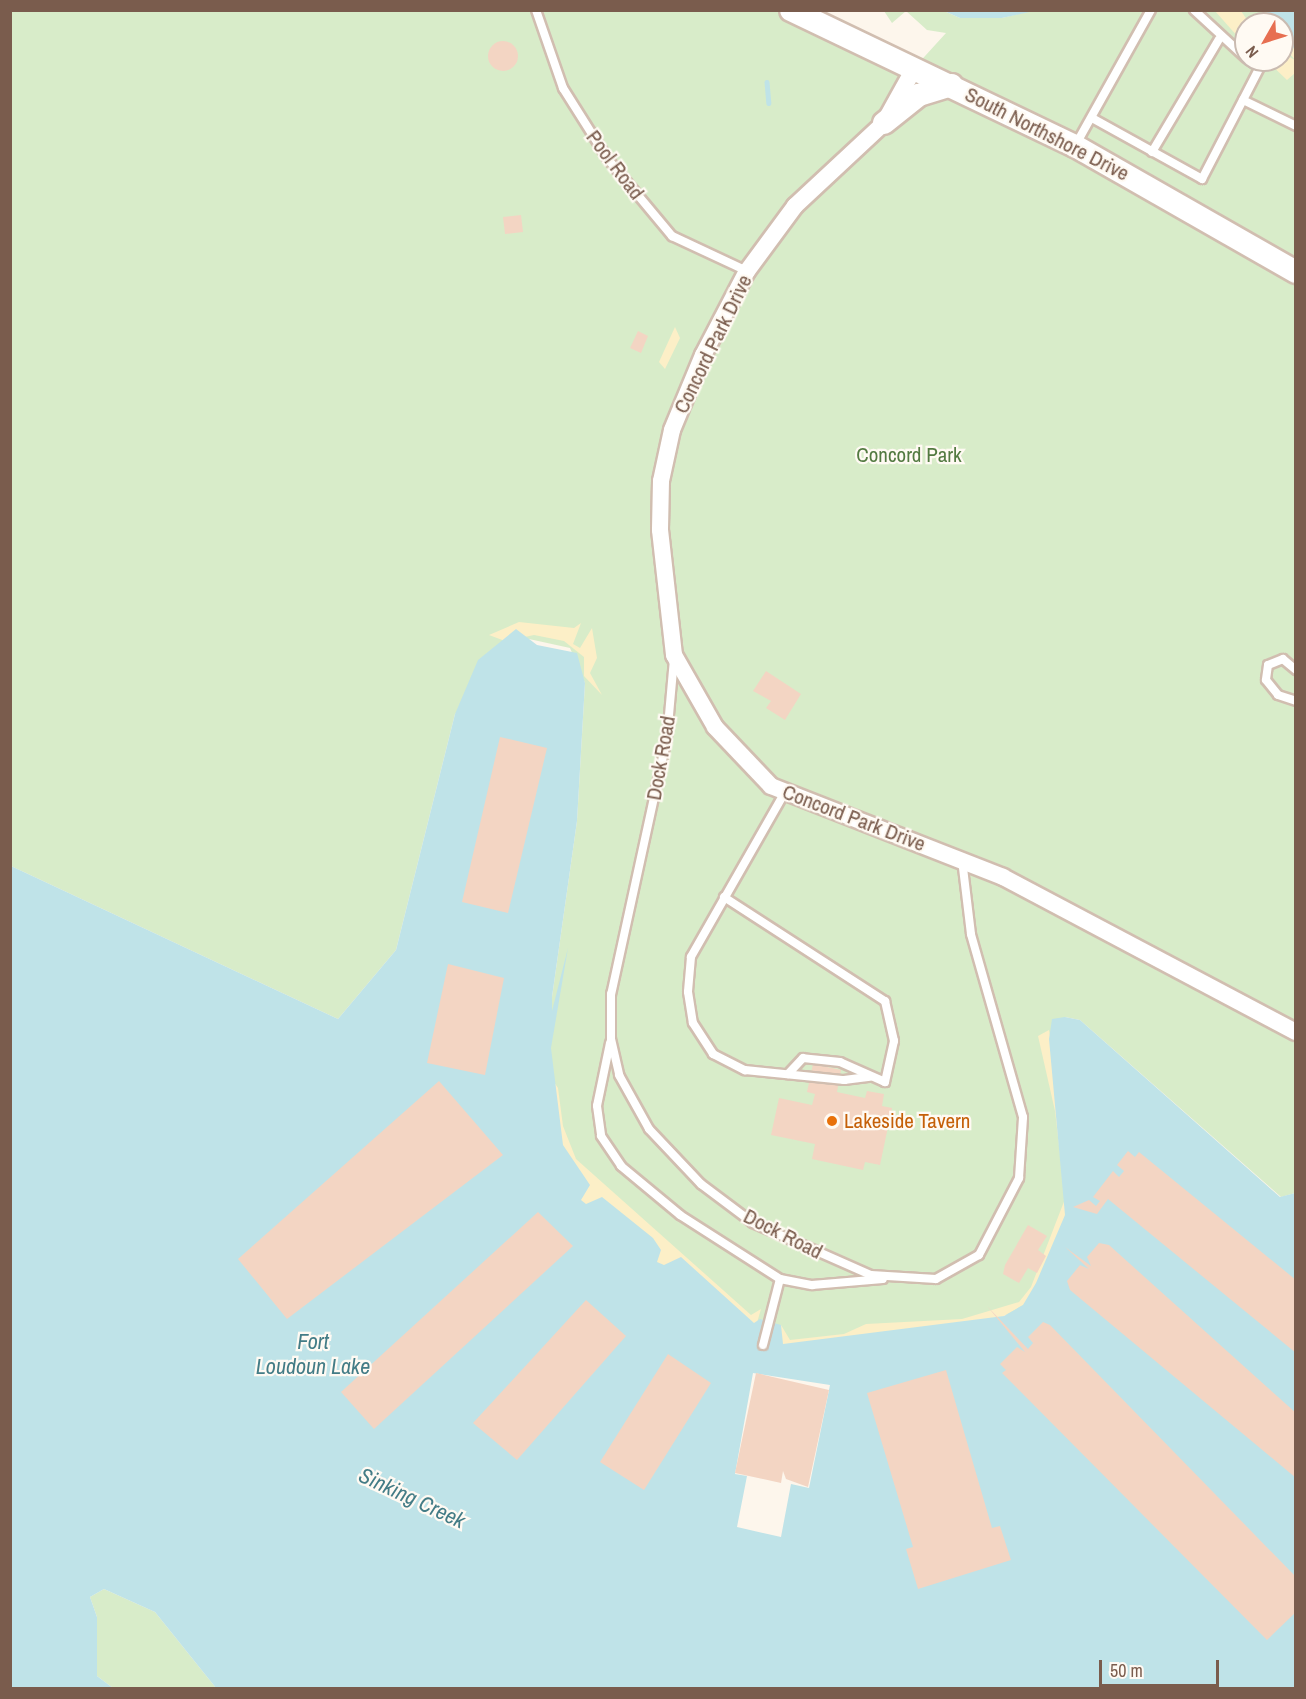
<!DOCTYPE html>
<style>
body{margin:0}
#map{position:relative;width:1306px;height:1699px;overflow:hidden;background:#fdf6ec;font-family:"Archivo Narrow",sans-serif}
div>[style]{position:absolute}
.green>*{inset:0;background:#d8ecc9}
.sand>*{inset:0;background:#fcefc7}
.water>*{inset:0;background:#bfe3e8}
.pier>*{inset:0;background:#fdf6ec}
.stream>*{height:4.5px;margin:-2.25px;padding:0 2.25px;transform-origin:2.25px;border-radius:2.25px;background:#bfe3e8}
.building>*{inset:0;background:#f3d5c3}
.round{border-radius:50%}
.roads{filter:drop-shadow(2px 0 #d1beb0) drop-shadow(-2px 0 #d1beb0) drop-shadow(0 2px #d1beb0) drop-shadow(0 -2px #d1beb0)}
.service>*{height:8px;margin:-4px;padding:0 4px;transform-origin:4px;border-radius:4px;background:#fff}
.minor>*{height:16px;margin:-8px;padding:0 8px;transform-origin:8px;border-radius:8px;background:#fff}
.secondary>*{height:22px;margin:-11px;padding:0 11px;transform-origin:11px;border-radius:11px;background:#fff}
.dots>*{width:16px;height:16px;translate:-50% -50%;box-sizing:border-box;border:3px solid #fffaf3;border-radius:50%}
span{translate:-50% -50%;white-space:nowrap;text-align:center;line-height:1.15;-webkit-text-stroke:4.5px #fffaf3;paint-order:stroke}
.street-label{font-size:21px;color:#7a5c4d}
.park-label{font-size:21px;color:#537a41}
.food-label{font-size:21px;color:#c56008}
.left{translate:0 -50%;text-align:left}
.water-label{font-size:22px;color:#437c86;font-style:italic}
.frame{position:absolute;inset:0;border:12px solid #7a5c4d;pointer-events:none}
.north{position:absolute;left:1234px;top:12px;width:60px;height:60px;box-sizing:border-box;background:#fffaf3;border:2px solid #cabbb1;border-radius:50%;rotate:231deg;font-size:16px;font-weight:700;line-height:24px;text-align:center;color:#7a5c4d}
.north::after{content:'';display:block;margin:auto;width:21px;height:27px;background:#e76f51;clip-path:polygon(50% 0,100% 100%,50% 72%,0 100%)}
.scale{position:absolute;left:1099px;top:1660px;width:120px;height:27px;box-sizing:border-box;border:3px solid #7a5c4d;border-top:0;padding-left:8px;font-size:18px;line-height:21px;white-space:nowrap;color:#7a5c4d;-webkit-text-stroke:4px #fffaf3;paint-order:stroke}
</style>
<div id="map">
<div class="green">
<i style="clip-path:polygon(evenodd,1034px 10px,1295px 11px,1295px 1193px,1281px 1197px,1080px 1020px,1065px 1017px,1077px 1193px,1024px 1312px,781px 1349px,545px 1158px,552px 997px,577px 821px,585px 683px,570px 648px,529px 639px,455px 714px,396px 950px,338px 1019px,11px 866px,11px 11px,795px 11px,915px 67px,946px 33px,927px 30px,906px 11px,892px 23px,884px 11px,944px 11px,960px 18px,1002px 18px,1034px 10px,1246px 24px,1282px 24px,1282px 60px,1246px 60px,1246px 24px)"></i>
<i style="clip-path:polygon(104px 1589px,155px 1612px,216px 1688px,113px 1688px,97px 1676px,97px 1617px,90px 1597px)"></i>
</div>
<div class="sand">
<i style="clip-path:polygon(1215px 11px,1241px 11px,1250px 24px,1246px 46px)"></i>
<i style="clip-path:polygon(1282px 25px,1295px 41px,1295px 73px,1287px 80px,1266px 60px,1282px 60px,1282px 53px,1295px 60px,1282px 44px)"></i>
<i style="clip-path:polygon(675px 327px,680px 338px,665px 369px,659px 362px)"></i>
<i style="clip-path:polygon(519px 622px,574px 628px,581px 623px,573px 644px,580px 648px,592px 628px,597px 658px,590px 673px,602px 695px,584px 676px,584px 657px,564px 641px,534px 635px,505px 641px,489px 635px)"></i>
<i style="clip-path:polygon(1049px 1030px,1077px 1193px,1041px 1295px,984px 1327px,773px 1349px,781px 1325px,790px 1340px,844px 1334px,866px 1324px,962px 1319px,1019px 1302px,1031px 1287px,1065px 1199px,1055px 1111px,1038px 1036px)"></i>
<i style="clip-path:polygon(550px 1076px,558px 1088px,563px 1126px,576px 1159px,751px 1315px,761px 1309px,752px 1340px,573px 1200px,533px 1084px)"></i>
</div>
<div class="water">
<i style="clip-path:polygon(944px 11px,1034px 11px,1002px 18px,960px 18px)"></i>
<i style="clip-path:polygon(1266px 11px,1295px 11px,1295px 51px,1282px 24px,1275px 24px)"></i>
<i style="clip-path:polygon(516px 629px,537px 645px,577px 653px,585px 683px,577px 821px,552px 997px,552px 1011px,568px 948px,551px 1048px,563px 1145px,590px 1185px,581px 1200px,586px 1204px,602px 1197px,653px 1238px,661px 1250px,657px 1262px,664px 1265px,681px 1257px,754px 1323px,760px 1319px,781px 1325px,783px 1344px,1004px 1316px,1023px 1305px,1036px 1283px,1065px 1215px,1049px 1039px,1052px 1019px,1065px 1017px,1080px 1020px,1280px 1197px,1295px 1193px,1295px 1688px,216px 1688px,155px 1612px,104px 1589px,90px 1597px,97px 1617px,97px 1676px,113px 1688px,11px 1688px,11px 866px,338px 1019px,396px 950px,455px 714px,478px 660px)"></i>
</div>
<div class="pier">
<i style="clip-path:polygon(753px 1373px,830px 1385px,809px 1488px,791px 1484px,781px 1537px,737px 1527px,747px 1476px,735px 1474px)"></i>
</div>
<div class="stream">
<i style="left:767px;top:82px;width:21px;rotate:85deg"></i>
</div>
<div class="building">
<i class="round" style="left:488px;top:41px;width:30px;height:30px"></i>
<i style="clip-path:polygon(521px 215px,523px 232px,505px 234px,503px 217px)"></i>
<i style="clip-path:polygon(638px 331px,648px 336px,641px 353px,630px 348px)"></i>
<i style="clip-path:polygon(766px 671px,801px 694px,785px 720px,766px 708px,771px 701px,753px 691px)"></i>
<i style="clip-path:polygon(500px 737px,547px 748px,508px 913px,462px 902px)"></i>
<i style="clip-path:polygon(448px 964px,504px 978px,485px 1075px,427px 1063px)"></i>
<i style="clip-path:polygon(813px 1064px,841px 1070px,837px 1092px,865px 1098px,867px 1091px,884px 1094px,882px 1106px,892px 1108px,880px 1165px,865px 1162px,863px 1170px,812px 1159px,815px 1144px,771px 1135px,779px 1098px,812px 1105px,815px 1094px,807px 1092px)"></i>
<i style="clip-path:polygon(439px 1081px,503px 1155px,287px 1319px,238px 1259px)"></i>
<i style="clip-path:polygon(1128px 1151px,1135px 1157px,1139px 1152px,1296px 1280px,1296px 1353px,1108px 1199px,1097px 1214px,1073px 1207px,1089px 1200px,1096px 1206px,1100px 1201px,1093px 1197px,1113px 1171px,1119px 1177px,1124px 1171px,1117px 1165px)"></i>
<i style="clip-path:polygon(538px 1212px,573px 1246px,374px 1429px,341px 1392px)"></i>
<i style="clip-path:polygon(1028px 1225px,1047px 1236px,1038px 1250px,1046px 1256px,1037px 1273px,1028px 1268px,1019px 1283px,1003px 1274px,1005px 1265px)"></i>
<i style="clip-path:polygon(1099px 1243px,1109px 1245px,1296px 1413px,1296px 1478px,1070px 1290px,1067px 1281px,1080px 1265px,1089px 1269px,1065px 1247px,1091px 1266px,1087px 1257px)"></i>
<i style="clip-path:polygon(586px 1300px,626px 1336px,517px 1460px,473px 1423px)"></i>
<i style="clip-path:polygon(987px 1306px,1028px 1349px,1033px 1343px,1028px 1337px,1043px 1322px,1050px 1325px,1296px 1577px,1296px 1612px,1267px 1640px,1002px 1373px,1006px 1370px,1000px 1364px,1017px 1347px,1025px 1352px)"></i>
<i style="clip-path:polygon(668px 1354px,711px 1383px,644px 1490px,600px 1462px)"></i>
<i style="clip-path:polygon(946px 1370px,992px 1528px,1000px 1526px,1011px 1560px,918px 1589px,906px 1549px,913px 1547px,867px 1393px)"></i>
<i style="clip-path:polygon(756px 1373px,829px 1390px,808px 1487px,786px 1479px,783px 1471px,781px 1483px,735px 1473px)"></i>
</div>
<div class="roads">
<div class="service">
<i style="left:536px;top:10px;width:83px;rotate:70.9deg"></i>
<i style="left:563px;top:88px;width:83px;rotate:57.8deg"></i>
<i style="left:607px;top:158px;width:102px;rotate:50.2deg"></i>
<i style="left:672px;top:236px;width:83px;rotate:25deg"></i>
<i style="left:1194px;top:10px;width:71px;rotate:42.7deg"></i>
<i style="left:1243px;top:100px;width:59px;rotate:26.1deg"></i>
<i style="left:1092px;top:118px;width:126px;rotate:29deg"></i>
<i style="left:1202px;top:179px;width:126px;rotate:-62.6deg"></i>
<i style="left:1260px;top:67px;width:13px;rotate:-148deg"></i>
<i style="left:1075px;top:146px;width:156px;rotate:-60.8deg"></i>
<i style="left:1152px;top:152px;width:131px;rotate:-59.3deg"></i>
<i style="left:674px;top:659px;width:79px;rotate:95.1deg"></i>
<i style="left:667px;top:738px;width:262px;rotate:102.3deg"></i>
<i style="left:611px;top:994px;width:45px;rotate:90deg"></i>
<i style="left:611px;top:1039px;width:37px;rotate:77deg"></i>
<i style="left:619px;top:1075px;width:62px;rotate:60.9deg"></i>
<i style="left:649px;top:1129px;width:76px;rotate:46.6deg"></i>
<i style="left:701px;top:1184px;width:65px;rotate:36.9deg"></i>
<i style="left:753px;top:1223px;width:129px;rotate:23.8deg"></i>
<i style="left:871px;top:1275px;width:65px;rotate:3.5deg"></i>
<i style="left:936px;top:1279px;width:49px;rotate:-29.2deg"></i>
<i style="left:979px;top:1255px;width:87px;rotate:-62.5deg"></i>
<i style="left:1019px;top:1178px;width:61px;rotate:-86.2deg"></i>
<i style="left:1023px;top:1117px;width:190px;rotate:-105.9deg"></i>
<i style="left:971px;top:934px;width:75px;rotate:-96.9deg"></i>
<i style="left:1296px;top:670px;width:17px;rotate:-140deg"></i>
<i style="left:1283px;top:659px;width:16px;rotate:158deg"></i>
<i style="left:1268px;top:665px;width:15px;rotate:98deg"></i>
<i style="left:1266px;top:680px;width:19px;rotate:51deg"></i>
<i style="left:1278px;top:695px;width:19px;rotate:18deg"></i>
<i style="left:785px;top:792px;width:190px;rotate:119.7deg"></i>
<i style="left:691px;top:957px;width:35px;rotate:95deg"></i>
<i style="left:688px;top:992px;width:31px;rotate:81deg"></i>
<i style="left:693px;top:1023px;width:37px;rotate:57deg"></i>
<i style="left:713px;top:1054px;width:36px;rotate:27deg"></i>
<i style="left:745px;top:1070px;width:100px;rotate:5.8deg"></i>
<i style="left:844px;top:1080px;width:26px;rotate:-7deg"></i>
<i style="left:724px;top:897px;width:192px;rotate:32.9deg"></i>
<i style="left:885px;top:1001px;width:41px;rotate:77.3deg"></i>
<i style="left:894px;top:1041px;width:42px;rotate:102.4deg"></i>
<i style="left:885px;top:1082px;width:49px;rotate:-156deg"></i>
<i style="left:840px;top:1062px;width:37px;rotate:-174deg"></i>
<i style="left:803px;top:1058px;width:22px;rotate:133deg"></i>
<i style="left:610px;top:1043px;width:64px;rotate:101.7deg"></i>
<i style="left:597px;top:1106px;width:30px;rotate:82deg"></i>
<i style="left:601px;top:1136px;width:36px;rotate:56deg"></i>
<i style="left:621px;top:1166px;width:77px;rotate:39.7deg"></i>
<i style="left:680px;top:1215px;width:119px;rotate:32.6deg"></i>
<i style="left:780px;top:1279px;width:33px;rotate:11deg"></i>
<i style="left:812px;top:1285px;width:71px;rotate:-4.8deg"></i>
<i style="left:763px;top:1345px;width:68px;rotate:-75.6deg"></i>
</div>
<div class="minor">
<i style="left:915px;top:67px;width:64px;rotate:119deg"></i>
<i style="left:884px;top:123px;width:122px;rotate:137deg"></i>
<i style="left:795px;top:206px;width:81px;rotate:126.4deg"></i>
<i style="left:747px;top:271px;width:95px;rotate:117.6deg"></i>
<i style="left:703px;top:355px;width:81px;rotate:112.5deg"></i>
<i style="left:672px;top:430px;width:52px;rotate:102.2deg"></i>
<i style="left:661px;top:481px;width:49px;rotate:91.2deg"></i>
<i style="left:660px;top:530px;width:126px;rotate:83.6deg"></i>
<i style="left:674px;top:655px;width:83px;rotate:60.3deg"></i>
<i style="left:715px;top:727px;width:81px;rotate:46.5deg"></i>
<i style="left:771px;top:786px;width:249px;rotate:21.4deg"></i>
<i style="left:1003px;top:877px;width:331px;rotate:27.9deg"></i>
</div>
<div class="secondary">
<i style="left:791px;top:10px;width:315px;rotate:25.6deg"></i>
<i style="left:1075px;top:146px;width:254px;rotate:29.7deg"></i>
<i style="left:884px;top:123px;width:45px;rotate:-38.7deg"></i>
<i style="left:919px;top:95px;width:34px;rotate:-17deg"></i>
</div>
</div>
<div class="dots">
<i style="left:832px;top:1121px;background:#e8710a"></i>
</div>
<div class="street-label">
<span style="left:1047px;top:134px;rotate:27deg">South Northshore Drive</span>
<span style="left:615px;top:165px;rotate:53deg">Pool Road</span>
<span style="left:713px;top:344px;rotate:-64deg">Concord Park Drive</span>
<span style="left:661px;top:758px;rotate:-80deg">Dock Road</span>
<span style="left:854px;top:818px;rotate:21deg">Concord Park Drive</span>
<span style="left:783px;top:1234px;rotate:27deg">Dock Road</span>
</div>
<div class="park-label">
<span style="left:909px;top:455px">Concord Park</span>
</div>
<div class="food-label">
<span class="left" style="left:844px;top:1121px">Lakeside Tavern</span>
</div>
<div class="water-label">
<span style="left:313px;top:1354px">Fort<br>Loudoun Lake</span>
<span style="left:412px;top:1498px;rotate:25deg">Sinking Creek</span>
</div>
<div class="frame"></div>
<div class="north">N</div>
<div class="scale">50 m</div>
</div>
